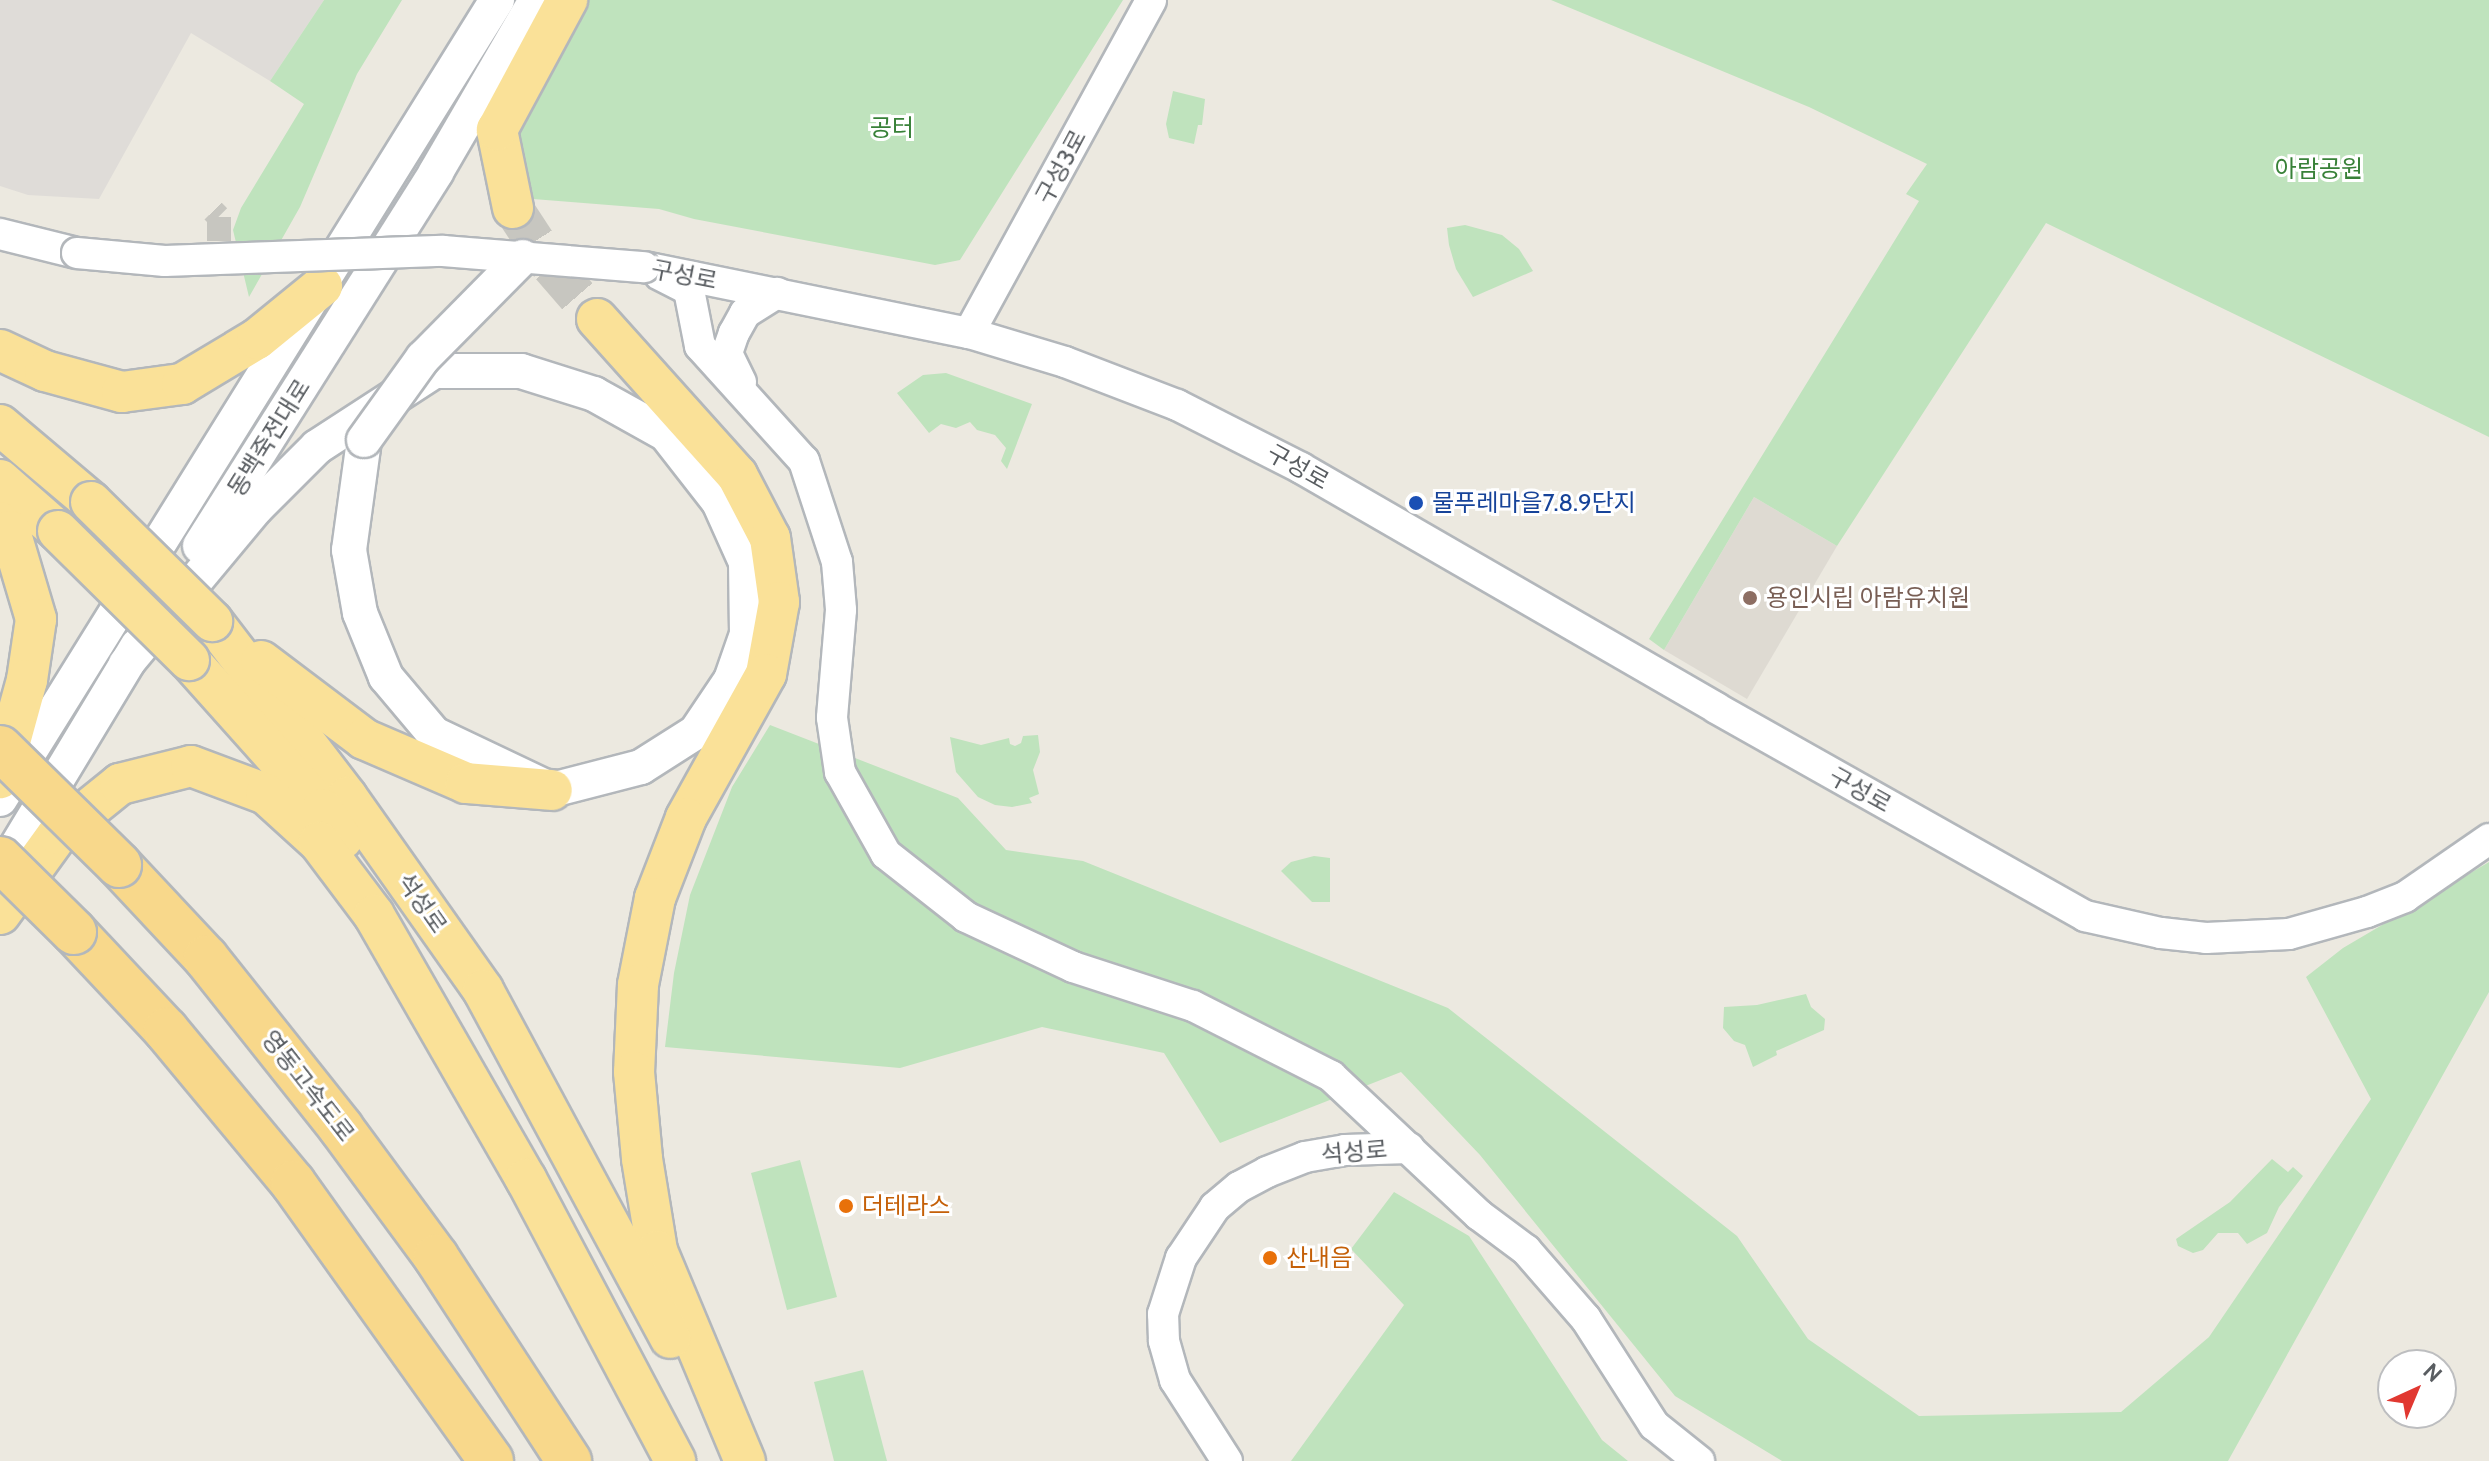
<!DOCTYPE html>
<meta charset="utf-8">
<style>
body{margin:0}
#map{position:relative;width:2489px;height:1461px;overflow:hidden;background:#ece9e0;font-family:Cabin,"Noto Sans KR",sans-serif}
div>[style]{position:absolute}
.industrial>*{inset:0;background:#dfdcd8}
.education>*{inset:0;background:#dedad2}
.green>*{inset:0;background:#bfe3bd}
.minor-tunnel>*{height:24px;margin-top:-12px;transform-origin:0;background:repeating-linear-gradient(90deg,#c7c6c0 0 24px,transparent 0 36px)}
.trunk-tunnel>*{height:40px;margin-top:-20px;transform-origin:0;background:repeating-linear-gradient(90deg,#c7c6c0 0 40px,transparent 0 60px)}
.roads{filter:drop-shadow(2px 0 #b3b7bb) drop-shadow(-2px 0 #b3b7bb) drop-shadow(0 2px #b3b7bb) drop-shadow(0 -2px #b3b7bb)}
.tertiary>*{height:30px;margin:-15px;padding:0 15px;transform-origin:15px;border-radius:15px;background:#fff}
.secondary>*{height:34px;margin:-17px;padding:0 17px;transform-origin:17px;border-radius:17px;background:#fff}
.trunk>*{height:40px;margin:-20px;padding:0 20px;transform-origin:20px;border-radius:20px;background:#fae198}
.motorway>*{height:44px;margin:-22px;padding:0 22px;transform-origin:22px;border-radius:22px;background:#f8d88b}
.bridges{filter:drop-shadow(2px 0 #b3b7bb) drop-shadow(-2px 0 #b3b7bb) drop-shadow(0 2px #b3b7bb) drop-shadow(0 -2px #b3b7bb)}
.tertiary-bridge>*{height:30px;margin:-15px;padding:0 15px;transform-origin:15px;border-radius:15px;background:#fff}
.secondary-bridge>*{height:34px;margin:-17px;padding:0 17px;transform-origin:17px;border-radius:17px;background:#fff}
.trunk-bridge>*{height:40px;margin:-20px;padding:0 20px;transform-origin:20px;border-radius:20px;background:#fae198}
.motorway-bridge>*{height:44px;margin:-22px;padding:0 22px;transform-origin:22px;border-radius:22px;background:#f8d88b}
.dots>*{width:22px;height:22px;translate:-50% -50%;box-sizing:border-box;border:4px solid #fff;border-radius:50%}
span{translate:-50% -50%;white-space:nowrap;text-align:center;line-height:1.15;-webkit-text-stroke:6px #fff;paint-order:stroke}
.park-label{font-size:24px;color:#388138}
.street-label{font-size:24px;color:#595d61}
.transit-label{font-size:24px;color:#164399}
.left{translate:0 -50%;text-align:left}
.education-label{font-size:24px;color:#785e54}
.food-label{font-size:24px;color:#c56008}
.north{position:absolute;left:2377px;top:1349px;width:80px;height:80px;box-sizing:border-box;background:#fff;border:2px solid #bdbec0;border-radius:50%;rotate:44deg;font-size:22px;font-weight:700;line-height:32px;text-align:center;color:#595d61}
.north::after{content:'';display:block;margin:auto;width:28px;height:36px;background:#e13831;clip-path:polygon(50% 0,100% 100%,50% 72%,0 100%)}
</style>
<div id="map">
<div class="industrial">
<i style="clip-path:polygon(0 0,324px 0,270px 81px,191px 33px,99px 199px,28px 195px,0 186px)"></i>
</div>
<div class="education">
<i style="clip-path:polygon(1754px 497px,1837px 546px,1747px 699px,1664px 650px)"></i>
</div>
<div class="green">
<i style="clip-path:polygon(324px 0,402px 0,357px 74px,300px 207px,249px 297px,233px 230px,241px 208px,304px 104px,270px 81px)"></i>
<i style="clip-path:polygon(575px 0,1123px 0,960px 260px,935px 265px,694px 219px,659px 209px,495px 196px,529px 77px)"></i>
<i style="clip-path:polygon(1551px 0,2489px 0,2489px 437px,2046px 223px,1837px 546px,1754px 497px,1664px 650px,1649px 639px,1919px 201px,1906px 194px,1927px 164px,1809px 107px)"></i>
<i style="clip-path:polygon(1173px 91px,1205px 99px,1202px 125px,1198px 125px,1194px 144px,1169px 138px,1166px 124px)"></i>
<i style="clip-path:polygon(1465px 225px,1502px 235px,1519px 249px,1533px 271px,1473px 297px,1456px 269px,1449px 245px,1447px 228px)"></i>
<i style="clip-path:polygon(946px 373px,1032px 404px,1007px 469px,1001px 461px,1006px 448px,995px 435px,977px 430px,970px 422px,956px 428px,941px 424px,929px 433px,897px 393px,923px 375px)"></i>
<i style="clip-path:polygon(770px 725px,958px 798px,1006px 850px,1083px 861px,1448px 1008px,1737px 1236px,1808px 1339px,1919px 1416px,2121px 1412px,2209px 1337px,2371px 1099px,2306px 977px,2343px 948px,2489px 862px,2489px 992px,2228px 1461px,1782px 1461px,1675px 1396px,1480px 1155px,1401px 1072px,1220px 1143px,1164px 1053px,1042px 1027px,900px 1068px,665px 1047px,674px 973px,690px 895px,732px 787px)"></i>
<i style="clip-path:polygon(1038px 735px,1040px 752px,1033px 770px,1039px 794px,1029px 798px,1032px 803px,1012px 807px,995px 805px,978px 797px,956px 772px,950px 737px,981px 745px,1009px 738px,1010px 744px,1015px 746px,1021px 743px,1023px 736px)"></i>
<i style="clip-path:polygon(1314px 856px,1330px 858px,1330px 902px,1312px 902px,1281px 871px,1291px 862px)"></i>
<i style="clip-path:polygon(1806px 994px,1811px 1007px,1825px 1019px,1824px 1030px,1776px 1051px,1777px 1055px,1753px 1067px,1745px 1045px,1734px 1041px,1723px 1028px,1724px 1007px,1757px 1005px)"></i>
<i style="clip-path:polygon(2272px 1159px,2288px 1172px,2293px 1167px,2303px 1176px,2279px 1207px,2267px 1233px,2247px 1244px,2238px 1233px,2218px 1233px,2203px 1250px,2193px 1253px,2178px 1246px,2176px 1239px,2230px 1202px)"></i>
<i style="clip-path:polygon(800px 1160px,837px 1297px,787px 1310px,751px 1173px)"></i>
<i style="clip-path:polygon(1394px 1192px,1469px 1236px,1602px 1440px,1628px 1461px,1291px 1461px,1404px 1305px,1351px 1249px)"></i>
<i style="clip-path:polygon(863px 1370px,887px 1461px,834px 1461px,814px 1382px)"></i>
</div>
<div class="minor-tunnel">
<i style="left:213px;top:211px;width:8px;rotate:45deg"></i>
<i style="left:219px;top:217px;width:57px;rotate:90deg"></i>
</div>
<div class="trunk-tunnel">
<i style="left:513px;top:208px;width:69px;rotate:56.8deg"></i>
<i style="left:551px;top:266px;width:70px;rotate:49deg"></i>
</div>
<div class="roads">
<div class="tertiary">
<i style="left:0;top:234px;width:79px;rotate:13.9deg"></i>
<i style="left:644px;top:267px;width:332px;rotate:11.5deg"></i>
<i style="left:969px;top:333px;width:100px;rotate:16.8deg"></i>
<i style="left:1065px;top:362px;width:120px;rotate:21deg"></i>
<i style="left:1177px;top:405px;width:139px;rotate:26.9deg"></i>
<i style="left:1301px;top:468px;width:479px;rotate:30deg"></i>
<i style="left:1716px;top:708px;width:424px;rotate:29.4deg"></i>
<i style="left:2085px;top:916px;width:78px;rotate:12.6deg"></i>
<i style="left:2161px;top:933px;width:45px;rotate:6.3deg"></i>
<i style="left:2206px;top:938px;width:83px;rotate:-2.8deg"></i>
<i style="left:2289px;top:934px;width:81px;rotate:-15.8deg"></i>
<i style="left:2367px;top:912px;width:41px;rotate:-21.5deg"></i>
<i style="left:2405px;top:897px;width:102px;rotate:-34.6deg"></i>
<i style="left:660px;top:275px;width:33px;rotate:27deg"></i>
<i style="left:689px;top:290px;width:57px;rotate:78.9deg"></i>
<i style="left:700px;top:346px;width:155px;rotate:47.9deg"></i>
<i style="left:804px;top:461px;width:106px;rotate:71.9deg"></i>
<i style="left:837px;top:562px;width:48px;rotate:85.2deg"></i>
<i style="left:841px;top:610px;width:108px;rotate:94.8deg"></i>
<i style="left:832px;top:718px;width:55px;rotate:81.6deg"></i>
<i style="left:840px;top:772px;width:94px;rotate:60.7deg"></i>
<i style="left:886px;top:854px;width:102px;rotate:38.2deg"></i>
<i style="left:966px;top:917px;width:118px;rotate:25deg"></i>
<i style="left:1073px;top:967px;width:126px;rotate:18deg"></i>
<i style="left:1193px;top:1006px;width:155px;rotate:26.9deg"></i>
<i style="left:1331px;top:1076px;width:203px;rotate:43.2deg"></i>
<i style="left:1479px;top:1215px;width:59px;rotate:36.7deg"></i>
<i style="left:1526px;top:1250px;width:91px;rotate:49deg"></i>
<i style="left:1586px;top:1319px;width:126px;rotate:57.3deg"></i>
<i style="left:1654px;top:1425px;width:58px;rotate:38.7deg"></i>
<i style="left:969px;top:333px;width:379px;rotate:-61.3deg"></i>
<i style="left:741px;top:382px;width:32px;rotate:-116deg"></i>
<i style="left:727px;top:353px;width:21px;rotate:-71deg"></i>
<i style="left:734px;top:333px;width:23px;rotate:-61deg"></i>
<i style="left:745px;top:313px;width:38px;rotate:-32deg"></i>
<i style="left:1227px;top:1461px;width:96px;rotate:-122.7deg"></i>
<i style="left:1175px;top:1380px;width:41px;rotate:-105.8deg"></i>
<i style="left:1164px;top:1341px;width:27px;rotate:-92deg"></i>
<i style="left:1163px;top:1314px;width:59px;rotate:-72.2deg"></i>
<i style="left:1181px;top:1258px;width:61px;rotate:-56.3deg"></i>
<i style="left:1215px;top:1207px;width:31px;rotate:-40deg"></i>
<i style="left:1239px;top:1187px;width:32px;rotate:-28deg"></i>
<i style="left:1267px;top:1172px;width:41px;rotate:-21.5deg"></i>
<i style="left:1305px;top:1157px;width:41px;rotate:-9.9deg"></i>
<i style="left:1345px;top:1150px;width:64px;rotate:-1.8deg"></i>
</div>
<div class="secondary">
<i style="left:200px;top:546px;width:442px;rotate:-57.7deg"></i>
<i style="left:436px;top:172px;width:199px;rotate:-59.8deg"></i>
<i style="left:126px;top:664px;width:203px;rotate:-50.2deg"></i>
<i style="left:256px;top:508px;width:86px;rotate:-45deg"></i>
<i style="left:317px;top:447px;width:140px;rotate:-33deg"></i>
<i style="left:434px;top:371px;width:87px"></i>
<i style="left:521px;top:371px;width:77px;rotate:17.5deg"></i>
<i style="left:594px;top:394px;width:82px;rotate:29.1deg"></i>
<i style="left:666px;top:434px;width:86px;rotate:52.1deg"></i>
<i style="left:719px;top:502px;width:66px;rotate:65.8deg"></i>
<i style="left:746px;top:562px;width:72px;rotate:89.2deg"></i>
<i style="left:747px;top:634px;width:49px;rotate:109.2deg"></i>
<i style="left:731px;top:680px;width:63px;rotate:123.9deg"></i>
<i style="left:696px;top:732px;width:65px;rotate:147.5deg"></i>
<i style="left:641px;top:767px;width:92px;rotate:165.5deg"></i>
<i style="left:552px;top:790px;width:131px;rotate:-154.6deg"></i>
<i style="left:434px;top:734px;width:75px;rotate:-130.1deg"></i>
<i style="left:386px;top:677px;width:69px;rotate:-112.1deg"></i>
<i style="left:360px;top:613px;width:64px;rotate:-99.9deg"></i>
<i style="left:349px;top:550px;width:111px;rotate:-82.2deg"></i>
<i style="left:0;top:799px;width:941px;rotate:-58.12deg"></i>
<i style="left:0;top:874px;width:267px;rotate:-58.9deg"></i>
</div>
<div class="trunk">
<i style="left:513px;top:208px;width:80px;rotate:-101.6deg"></i>
<i style="left:497px;top:130px;width:148px;rotate:-61.7deg"></i>
<i style="left:597px;top:319px;width:210px;rotate:48.1deg"></i>
<i style="left:737px;top:475px;width:71px;rotate:62.4deg"></i>
<i style="left:770px;top:538px;width:65px;rotate:82deg"></i>
<i style="left:779px;top:602px;width:73px;rotate:100.2deg"></i>
<i style="left:766px;top:674px;width:165px;rotate:119.1deg"></i>
<i style="left:686px;top:818px;width:86px;rotate:111.2deg"></i>
<i style="left:655px;top:898px;width:89px;rotate:101.1deg"></i>
<i style="left:638px;top:985px;width:87px;rotate:92.6deg"></i>
<i style="left:634px;top:1072px;width:87px;rotate:84.7deg"></i>
<i style="left:642px;top:1159px;width:93px;rotate:80.7deg"></i>
<i style="left:657px;top:1251px;width:228px;rotate:67.3deg"></i>
<i style="left:0;top:350px;width:50px;rotate:25deg"></i>
<i style="left:45px;top:371px;width:80px;rotate:15.3deg"></i>
<i style="left:122px;top:392px;width:61px;rotate:-7.6deg"></i>
<i style="left:182px;top:384px;width:87px;rotate:-31deg"></i>
<i style="left:257px;top:339px;width:84px;rotate:-39.2deg"></i>
<i style="left:0;top:425px;width:119px;rotate:40.2deg"></i>
<i style="left:0;top:480px;width:77px;rotate:41.3deg"></i>
<i style="left:0;top:522px;width:13px;rotate:42deg"></i>
<i style="left:10px;top:531px;width:92px;rotate:73.5deg"></i>
<i style="left:36px;top:619px;width:62px;rotate:98.4deg"></i>
<i style="left:27px;top:680px;width:102px;rotate:105.4deg"></i>
<i style="left:212px;top:621px;width:222px;rotate:52.5deg"></i>
<i style="left:347px;top:797px;width:236px;rotate:54.8deg"></i>
<i style="left:483px;top:990px;width:395px;rotate:61.7deg"></i>
<i style="left:189px;top:660px;width:200px;rotate:48.2deg"></i>
<i style="left:322px;top:809px;width:36px;rotate:56deg"></i>
<i style="left:261px;top:661px;width:129px;rotate:37.1deg"></i>
<i style="left:364px;top:739px;width:111px;rotate:23.3deg"></i>
<i style="left:466px;top:783px;width:86px;rotate:4.7deg"></i>
<i style="left:0;top:914px;width:99px;rotate:-54.1deg"></i>
<i style="left:58px;top:834px;width:80px;rotate:-38.9deg"></i>
<i style="left:120px;top:784px;width:73px;rotate:-14.2deg"></i>
<i style="left:191px;top:766px;width:80px;rotate:20.5deg"></i>
<i style="left:266px;top:794px;width:72px;rotate:42.2deg"></i>
<i style="left:319px;top:842px;width:91px;rotate:53deg"></i>
<i style="left:374px;top:915px;width:305px;rotate:60.1deg"></i>
<i style="left:526px;top:1179px;width:319px;rotate:62.1deg"></i>
</div>
<div class="motorway">
<i style="left:119px;top:865px;width:127px;rotate:46.9deg"></i>
<i style="left:206px;top:958px;width:217px;rotate:51.5deg"></i>
<i style="left:341px;top:1128px;width:160px;rotate:53.6deg"></i>
<i style="left:436px;top:1257px;width:244px;rotate:56.9deg"></i>
<i style="left:74px;top:932px;width:134px;rotate:46.8deg"></i>
<i style="left:166px;top:1030px;width:199px;rotate:50.3deg"></i>
<i style="left:293px;top:1183px;width:341px;rotate:54.5deg"></i>
</div>
</div>
<div class="bridges">
<div class="tertiary-bridge">
<i style="left:77px;top:253px;width:88px;rotate:5.2deg"></i>
<i style="left:165px;top:261px;width:278px;rotate:-2.1deg"></i>
<i style="left:443px;top:251px;width:202px;rotate:4.6deg"></i>
</div>
<div class="secondary-bridge">
<i style="left:364px;top:440px;width:101px;rotate:-54.3deg"></i>
<i style="left:423px;top:358px;width:142px;rotate:-45.3deg"></i>
</div>
<div class="trunk-bridge">
<i style="left:91px;top:502px;width:170px;rotate:44.5deg"></i>
<i style="left:58px;top:531px;width:184px;rotate:44.6deg"></i>
</div>
<div class="motorway-bridge">
<i style="left:0;top:748px;width:167px;rotate:44.5deg"></i>
<i style="left:0;top:859px;width:104px;rotate:44.6deg"></i>
</div>
</div>
<div class="dots">
<i style="left:1416px;top:503px;background:#1a4fb4"></i>
<i style="left:1750px;top:598px;background:#8d6e63"></i>
<i style="left:846px;top:1206px;background:#e8710a"></i>
<i style="left:1270px;top:1258px;background:#e8710a"></i>
</div>
<div class="park-label">
<span style="left:892px;top:128px">공터</span>
<span style="left:2319px;top:169px">아람공원</span>
</div>
<div class="street-label">
<span style="left:1061px;top:167px;rotate:-62deg">구성3로</span>
<span style="left:684px;top:275px;rotate:11deg">구성로</span>
<span style="left:269px;top:438px;rotate:-58deg">동백죽전대로</span>
<span style="left:1298px;top:467px;rotate:29deg">구성로</span>
<span style="left:1860px;top:790px;rotate:29deg">구성로</span>
<span style="left:422px;top:903px;rotate:55deg">석성로</span>
<span style="left:308px;top:1086px;rotate:52deg">영동고속도로</span>
<span style="left:1354px;top:1152px;rotate:-5deg">석성로</span>
</div>
<div class="transit-label">
<span class="left" style="left:1432px;top:503px">물푸레마을7.8.9단지</span>
</div>
<div class="education-label">
<span class="left" style="left:1766px;top:598px">용인시립 아람유치원</span>
</div>
<div class="food-label">
<span class="left" style="left:862px;top:1206px">더테라스</span>
<span class="left" style="left:1286px;top:1258px">산내음</span>
</div>
<div class="north">N</div>
</div>
